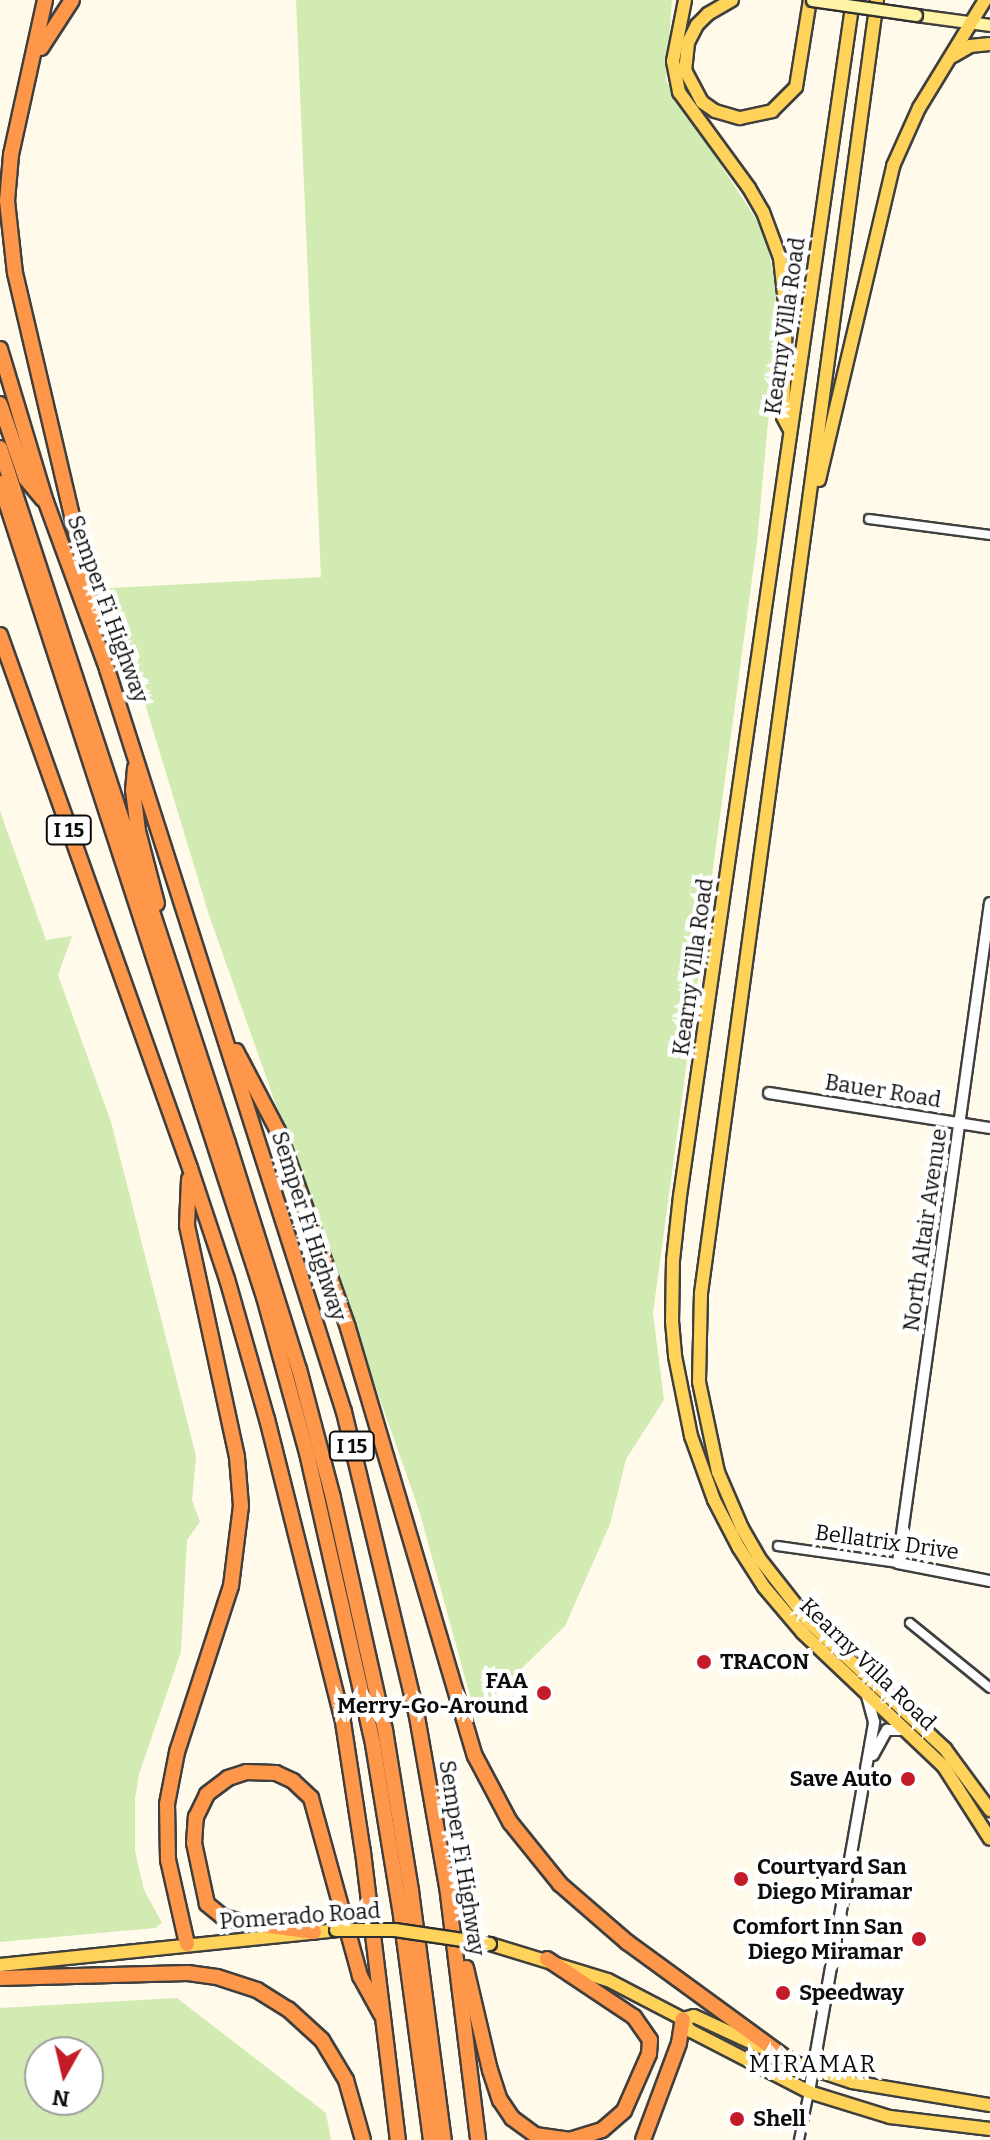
<!DOCTYPE html>
<style>
body{margin:0}
#map{position:relative;width:990px;height:2140px;overflow:hidden;background:#fffaea;font-family:Bitter,serif}
div>[style]{position:absolute}
.green>*{inset:0;background:#d1ebb2}
.roads{filter:drop-shadow(2px 0 #3f3f3f) drop-shadow(-2px 0 #3f3f3f) drop-shadow(0 2px #3f3f3f) drop-shadow(0 -2px #3f3f3f)}
.minor>*{height:8px;margin:-4px;padding:0 4px;transform-origin:4px;border-radius:4px;background:#fff}
.tertiary>*{height:10px;margin:-5px;padding:0 5px;transform-origin:5px;border-radius:5px;background:#fff}
.secondary>*{height:11px;margin:-5.5px;padding:0 5.5px;transform-origin:5.5px;border-radius:5.5px;background:#fff3a5}
.primary>*{height:12px;margin:-6px;padding:0 6px;transform-origin:6px;border-radius:6px;background:#ffd35a}
.motorway>*{height:14px;margin:-7px;padding:0 7px;transform-origin:7px;border-radius:7px;background:#fe9749}
.bridges{filter:drop-shadow(2px 0 #2e2e2e) drop-shadow(-2px 0 #2e2e2e) drop-shadow(0 2px #2e2e2e) drop-shadow(0 -2px #2e2e2e)}
.secondary-bridge>*{height:11px;margin:-5.5px;padding:0 5.5px;transform-origin:5.5px;border-radius:5.5px;background:#fff3a5}
.primary-bridge>*{height:12px;margin:-6px;padding:0 6px;transform-origin:6px;border-radius:6px;background:#ffd35a}
.dots>*{width:22px;height:22px;translate:-50% -50%;box-sizing:border-box;border:4px solid #fff;border-radius:50%}
span{translate:-50% -50%;white-space:nowrap;text-align:center;line-height:1.15;-webkit-text-stroke:8px #fff;paint-order:stroke}
.shield-label span{padding:2px 6px;background:#fff;border:2px solid;border-radius:6px;-webkit-text-stroke-width:0}
.shield-label{font-size:20px;color:#0c0c0c;font-weight:700}
.street-label{font-size:22px;color:#0c0c0c}
.poi-label{font-size:22px;color:#0c0c0c;font-weight:700}
.left{translate:0 -50%;text-align:left}
.right{translate:-100% -50%;text-align:right}
.neighbourhood-label{font-size:24px;color:#0c0c0c;letter-spacing:2px}
.north{position:absolute;left:24px;top:2036px;width:80px;height:80px;box-sizing:border-box;background:#fff;border:2px solid #9e9e9e;border-radius:50%;rotate:188deg;font-size:22px;font-weight:700;line-height:32px;text-align:center;color:#0c0c0c}
.north::after{content:'';display:block;margin:auto;width:28px;height:36px;background:#c31c28;clip-path:polygon(50% 0,100% 100%,50% 72%,0 100%)}
</style>
<div id="map">
<div class="green">
<i style="clip-path:polygon(296px 0,672px 0,666px 81px,765px 233px,779px 303px,757px 542px,653px 1313px,664px 1400px,626px 1459px,610px 1524px,565px 1626px,475px 1714px,419px 1510px,209px 915px,110px 588px,321px 577px)"></i>
<i style="clip-path:polygon(0 811px,46px 940px,72px 936px,58px 975px,111px 1122px,196px 1456px,192px 1500px,200px 1522px,187px 1540px,181px 1652px,139px 1774px,135px 1799px,135px 1851px,144px 1890px,162px 1923px,155px 1928px,0 1942px)"></i>
<i style="clip-path:polygon(evenodd,177px 1998px,326px 2113px,331px 2140px,0 2140px,0 2008px,177px 1998px,40px 2052px,88px 2052px,88px 2100px,40px 2100px,40px 2052px)"></i>
</div>
<div class="roads">
<div class="minor">
<i style="left:869px;top:519px;width:122px;rotate:7.5deg"></i>
<i style="left:778px;top:1546px;width:121px;rotate:8.1deg"></i>
<i style="left:910px;top:1623px;width:103px;rotate:39.1deg"></i>
<i style="left:799px;top:2140px;width:49px;rotate:-78.2deg"></i>
</div>
<div class="tertiary">
<i style="left:990px;top:903px;width:666px;rotate:97.94deg"></i>
<i style="left:898px;top:1563px;width:94px;rotate:11.1deg"></i>
<i style="left:769px;top:1093px;width:224px;rotate:9deg"></i>
<i style="left:873px;top:1755px;width:29px;rotate:-61deg"></i>
<i style="left:887px;top:1730px;width:18px"></i>
<i style="left:809px;top:2092px;width:376px;rotate:-80deg"></i>
<i style="left:874px;top:1722px;width:30px;rotate:-105deg"></i>
</div>
<div class="secondary">
<i style="left:916px;top:15px;width:75px;rotate:7.7deg"></i>
</div>
<div class="primary">
<i style="left:685px;top:0;width:62px;rotate:101.1deg"></i>
<i style="left:673px;top:61px;width:32px;rotate:79deg"></i>
<i style="left:679px;top:92px;width:119px;rotate:53.9deg"></i>
<i style="left:749px;top:188px;width:28px;rotate:60deg"></i>
<i style="left:763px;top:212px;width:49px;rotate:69.7deg"></i>
<i style="left:780px;top:258px;width:54px;rotate:83.7deg"></i>
<i style="left:786px;top:312px;width:105px;rotate:91.6deg"></i>
<i style="left:783px;top:417px;width:15px;rotate:62deg"></i>
<i style="left:732px;top:0;width:28px;rotate:150deg"></i>
<i style="left:708px;top:14px;width:16px;rotate:135deg"></i>
<i style="left:697px;top:25px;width:20px;rotate:117deg"></i>
<i style="left:688px;top:43px;width:27px;rotate:96deg"></i>
<i style="left:685px;top:70px;width:36px;rotate:62deg"></i>
<i style="left:702px;top:102px;width:16px;rotate:35deg"></i>
<i style="left:715px;top:111px;width:26px;rotate:16deg"></i>
<i style="left:740px;top:118px;width:33px;rotate:-12deg"></i>
<i style="left:772px;top:111px;width:34px;rotate:-45deg"></i>
<i style="left:796px;top:87px;width:88px;rotate:-80.9deg"></i>
<i style="left:853px;top:0;width:1208px;rotate:98.23deg"></i>
<i style="left:680px;top:1196px;width:64px;rotate:96.2deg"></i>
<i style="left:673px;top:1260px;width:61px;rotate:90.9deg"></i>
<i style="left:672px;top:1321px;width:35px;rotate:85deg"></i>
<i style="left:675px;top:1356px;width:82px;rotate:78.7deg"></i>
<i style="left:691px;top:1436px;width:68px;rotate:70.2deg"></i>
<i style="left:714px;top:1500px;width:54px;rotate:62.5deg"></i>
<i style="left:739px;top:1548px;width:46px;rotate:57.3deg"></i>
<i style="left:764px;top:1587px;width:60px;rotate:49.7deg"></i>
<i style="left:803px;top:1633px;width:195px;rotate:43.5deg"></i>
<i style="left:944px;top:1767px;width:85px;rotate:57.4deg"></i>
<i style="left:877px;top:0;width:1305px;rotate:97.75deg"></i>
<i style="left:701px;top:1293px;width:89px;rotate:91.3deg"></i>
<i style="left:699px;top:1382px;width:92px;rotate:78.1deg"></i>
<i style="left:718px;top:1472px;width:61px;rotate:66.8deg"></i>
<i style="left:742px;top:1528px;width:34px;rotate:60deg"></i>
<i style="left:759px;top:1558px;width:83px;rotate:51.9deg"></i>
<i style="left:810px;top:1623px;width:185px;rotate:43deg"></i>
<i style="left:945px;top:1749px;width:76px;rotate:53.6deg"></i>
<i style="left:953px;top:56px;width:20px;rotate:-30deg"></i>
<i style="left:970px;top:46px;width:20px;rotate:-6deg"></i>
<i style="left:819px;top:480px;width:323px;rotate:-76.7deg"></i>
<i style="left:893px;top:166px;width:64px;rotate:-65.9deg"></i>
<i style="left:919px;top:108px;width:127px;rotate:-58.6deg"></i>
<i style="left:490px;top:1944px;width:123px;rotate:17deg"></i>
<i style="left:608px;top:1980px;width:85px;rotate:27.5deg"></i>
<i style="left:0;top:1965px;width:338px;rotate:-5.9deg"></i>
<i style="left:683px;top:2019px;width:13px;rotate:61deg"></i>
<i style="left:689px;top:2030px;width:135px;rotate:27.3deg"></i>
<i style="left:809px;top:2092px;width:85px;rotate:17.2deg"></i>
<i style="left:890px;top:2117px;width:101px;rotate:6.8deg"></i>
<i style="left:683px;top:2019px;width:11px;rotate:-15deg"></i>
<i style="left:694px;top:2016px;width:115px;rotate:24.8deg"></i>
<i style="left:798px;top:2064px;width:57px;rotate:18.4deg"></i>
<i style="left:852px;top:2082px;width:140px;rotate:9.5deg"></i>
</div>
<div class="motorway">
<i style="left:45px;top:0;width:159px;rotate:102.4deg"></i>
<i style="left:11px;top:155px;width:46px;rotate:95deg"></i>
<i style="left:7px;top:201px;width:72px;rotate:83.7deg"></i>
<i style="left:15px;top:273px;width:350px;rotate:76.8deg"></i>
<i style="left:41px;top:48px;width:57px;rotate:-57.1deg"></i>
<i style="left:0;top:349px;width:160px;rotate:73.3deg"></i>
<i style="left:46px;top:502px;width:178px;rotate:69.9deg"></i>
<i style="left:107px;top:669px;width:780px;rotate:72.31deg"></i>
<i style="left:344px;top:1412px;width:308px;rotate:76.5deg"></i>
<i style="left:416px;top:1711px;width:178px;rotate:80deg"></i>
<i style="left:447px;top:1886px;width:256px;rotate:83deg"></i>
<i style="left:0;top:404px;width:79px;rotate:70.9deg"></i>
<i style="left:26px;top:479px;width:26px;rotate:50deg"></i>
<i style="left:0;top:448px;width:731px;rotate:71.84deg"></i>
<i style="left:228px;top:1143px;width:237px;rotate:72.6deg"></i>
<i style="left:299px;top:1369px;width:133px;rotate:75.2deg"></i>
<i style="left:333px;top:1498px;width:238px;rotate:77.4deg"></i>
<i style="left:385px;top:1730px;width:163px;rotate:80.8deg"></i>
<i style="left:411px;top:1891px;width:251px;rotate:82.5deg"></i>
<i style="left:0;top:483px;width:856px;rotate:72.03deg"></i>
<i style="left:264px;top:1297px;width:162px;rotate:74.6deg"></i>
<i style="left:307px;top:1453px;width:298px;rotate:77.2deg"></i>
<i style="left:373px;top:1744px;width:166px;rotate:80.7deg"></i>
<i style="left:400px;top:1908px;width:234px;rotate:82.4deg"></i>
<i style="left:0;top:635px;width:566px;rotate:70.38deg"></i>
<i style="left:190px;top:1168px;width:117px;rotate:71.6deg"></i>
<i style="left:227px;top:1279px;width:146px;rotate:74.1deg"></i>
<i style="left:267px;top:1419px;width:312px;rotate:75.9deg"></i>
<i style="left:343px;top:1722px;width:132px;rotate:81.3deg"></i>
<i style="left:363px;top:1852px;width:290px;rotate:83.1deg"></i>
<i style="left:135px;top:768px;width:22px;rotate:95deg"></i>
<i style="left:133px;top:790px;width:41px;rotate:83deg"></i>
<i style="left:138px;top:831px;width:75px;rotate:75.4deg"></i>
<i style="left:236px;top:1051px;width:90px;rotate:62.3deg"></i>
<i style="left:278px;top:1131px;width:209px;rotate:70.4deg"></i>
<i style="left:348px;top:1328px;width:446px;rotate:73.5deg"></i>
<i style="left:475px;top:1756px;width:75px;rotate:62.1deg"></i>
<i style="left:510px;top:1822px;width:80px;rotate:51.1deg"></i>
<i style="left:560px;top:1884px;width:89px;rotate:40.9deg"></i>
<i style="left:627px;top:1942px;width:200px;rotate:36.1deg"></i>
<i style="left:314px;top:1932px;width:74px;rotate:-172.2deg"></i>
<i style="left:241px;top:1922px;width:19px;rotate:-164deg"></i>
<i style="left:223px;top:1917px;width:21px;rotate:-141deg"></i>
<i style="left:207px;top:1904px;width:62px;rotate:-102deg"></i>
<i style="left:194px;top:1843px;width:26px;rotate:-86deg"></i>
<i style="left:196px;top:1817px;width:25px;rotate:-64deg"></i>
<i style="left:207px;top:1794px;width:26px;rotate:-37deg"></i>
<i style="left:228px;top:1778px;width:19px;rotate:-18deg"></i>
<i style="left:246px;top:1772px;width:30px;rotate:2deg"></i>
<i style="left:276px;top:1773px;width:19px;rotate:25deg"></i>
<i style="left:293px;top:1781px;width:25px;rotate:43deg"></i>
<i style="left:311px;top:1798px;width:185px;rotate:74.6deg"></i>
<i style="left:360px;top:1976px;width:43px;rotate:61.1deg"></i>
<i style="left:187px;top:1944px;width:86px;rotate:-102.7deg"></i>
<i style="left:168px;top:1860px;width:56px;rotate:-91deg"></i>
<i style="left:167px;top:1804px;width:53px;rotate:-79.1deg"></i>
<i style="left:177px;top:1752px;width:175px;rotate:-72deg"></i>
<i style="left:231px;top:1586px;width:81px;rotate:-82.9deg"></i>
<i style="left:241px;top:1506px;width:49px;rotate:-94.7deg"></i>
<i style="left:237px;top:1457px;width:237px;rotate:-102.2deg"></i>
<i style="left:187px;top:1225px;width:46px;rotate:-87.5deg"></i>
<i style="left:547px;top:1959px;width:105px;rotate:33.7deg"></i>
<i style="left:634px;top:2017px;width:28px;rotate:55deg"></i>
<i style="left:650px;top:2040px;width:14px;rotate:94deg"></i>
<i style="left:649px;top:2054px;width:62px;rotate:113.7deg"></i>
<i style="left:624px;top:2111px;width:29px;rotate:139deg"></i>
<i style="left:602px;top:2130px;width:34px;rotate:163deg"></i>
<i style="left:466px;top:1968px;width:105px;rotate:76.8deg"></i>
<i style="left:490px;top:2070px;width:32px;rotate:72deg"></i>
<i style="left:500px;top:2100px;width:22px;rotate:56deg"></i>
<i style="left:512px;top:2118px;width:29px;rotate:36deg"></i>
<i style="left:535px;top:2135px;width:34px;rotate:8deg"></i>
<i style="left:0;top:1978px;width:188px;rotate:-1.5deg"></i>
<i style="left:188px;top:1973px;width:29px;rotate:8deg"></i>
<i style="left:217px;top:1977px;width:42px;rotate:18deg"></i>
<i style="left:257px;top:1990px;width:36px;rotate:32deg"></i>
<i style="left:288px;top:2009px;width:46px;rotate:42.4deg"></i>
<i style="left:322px;top:2040px;width:47px;rotate:59deg"></i>
<i style="left:346px;top:2080px;width:62px;rotate:74.2deg"></i>
<i style="left:643px;top:2140px;width:103px;rotate:-69.6deg"></i>
<i style="left:679px;top:2043px;width:24px;rotate:-81deg"></i>
</div>
</div>
<div class="bridges">
<div class="secondary-bridge">
<i style="left:812px;top:0;width:105px;rotate:8.2deg"></i>
</div>
<div class="primary-bridge">
<i style="left:336px;top:1930px;width:59px"></i>
<i style="left:395px;top:1930px;width:96px;rotate:8.4deg"></i>
</div>
</div>
<div class="dots">
<i style="left:704px;top:1662px;background:#c31c28"></i>
<i style="left:544px;top:1693px;background:#c31c28"></i>
<i style="left:908px;top:1779px;background:#c31c28"></i>
<i style="left:741px;top:1879px;background:#c31c28"></i>
<i style="left:919px;top:1939px;background:#c31c28"></i>
<i style="left:783px;top:1993px;background:#c31c28"></i>
<i style="left:737px;top:2119px;background:#c31c28"></i>
</div>
<div class="shield-label">
<span style="left:69px;top:830px">I 15</span>
<span style="left:352px;top:1446px">I 15</span>
</div>
<div class="street-label">
<span style="left:785px;top:326px;rotate:-82deg">Kearny Villa Road</span>
<span style="left:108px;top:609px;rotate:70deg">Semper Fi Highway</span>
<span style="left:693px;top:967px;rotate:-82deg">Kearny Villa Road</span>
<span style="left:883px;top:1091px;rotate:9deg">Bauer Road</span>
<span style="left:309px;top:1226px;rotate:72deg">Semper Fi Highway</span>
<span style="left:925px;top:1230px;rotate:-82deg">North Altair Avenue</span>
<span style="left:887px;top:1542px;rotate:8deg">Bellatrix Drive</span>
<span style="left:868px;top:1664px;rotate:44deg">Kearny Villa Road</span>
<span style="left:462px;top:1858px;rotate:81deg">Semper Fi Highway</span>
<span style="left:300px;top:1916px;rotate:-4deg">Pomerado Road</span>
</div>
<div class="poi-label">
<span class="left" style="left:720px;top:1662px">TRACON</span>
<span class="right" style="left:528px;top:1693px">FAA<br>Merry-Go-Around</span>
<span class="right" style="left:892px;top:1779px">Save Auto</span>
<span class="left" style="left:757px;top:1879px">Courtyard San<br>Diego Miramar</span>
<span class="right" style="left:903px;top:1939px">Comfort Inn San<br>Diego Miramar</span>
<span class="left" style="left:799px;top:1993px">Speedway</span>
<span class="left" style="left:753px;top:2119px">Shell</span>
</div>
<div class="neighbourhood-label">
<span style="left:813px;top:2065px">MIRAMAR</span>
</div>
<div class="north">N</div>
</div>
